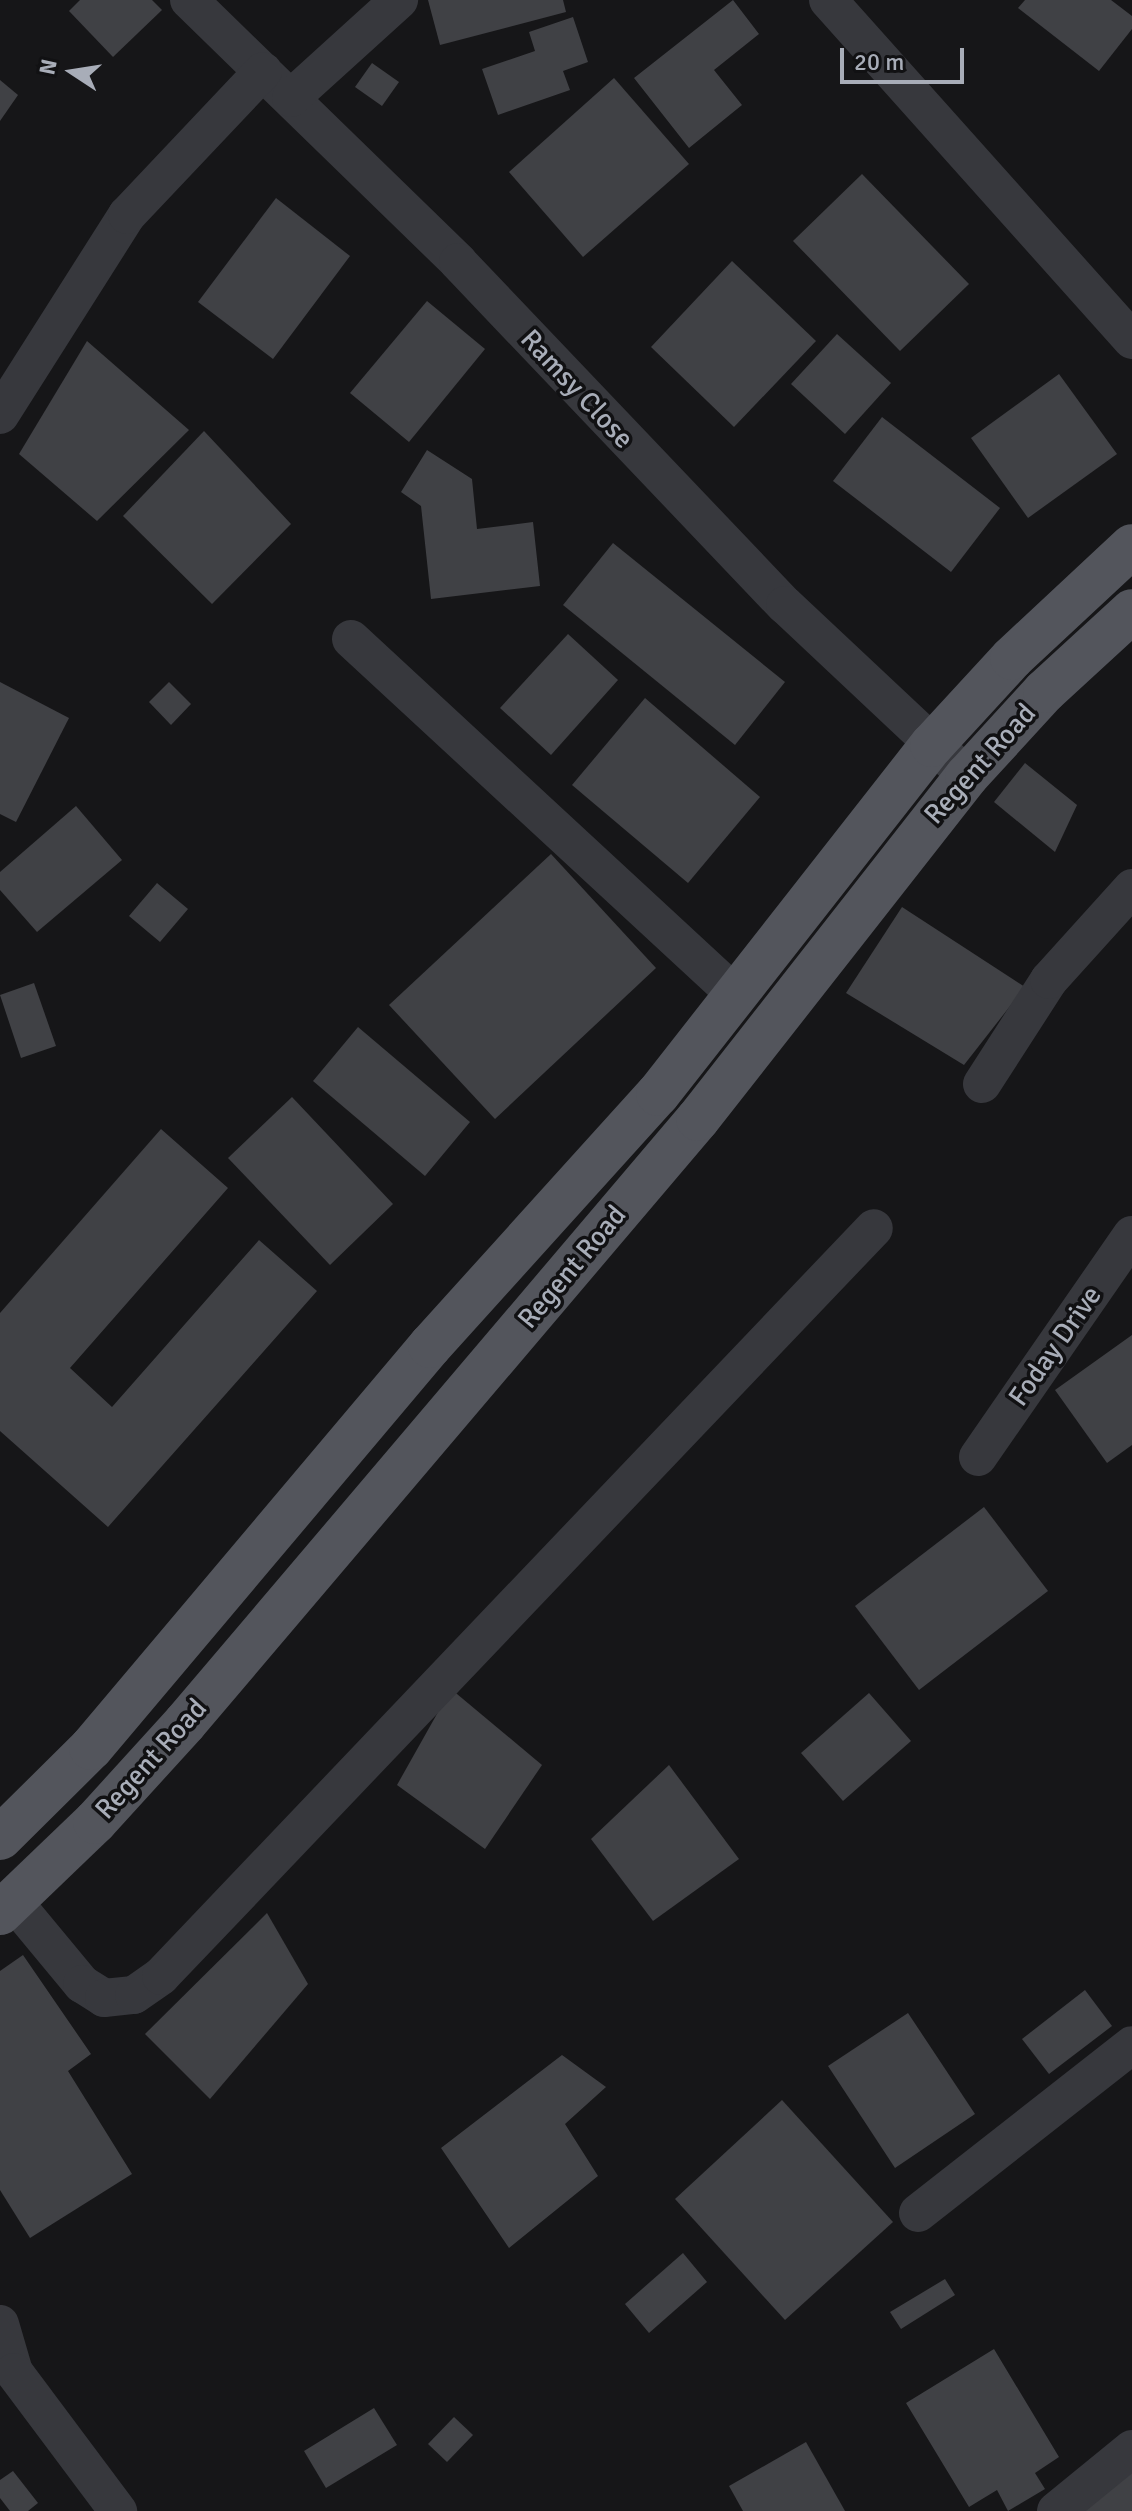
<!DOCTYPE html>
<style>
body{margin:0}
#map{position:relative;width:1132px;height:2511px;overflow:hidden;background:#161618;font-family:Signika,sans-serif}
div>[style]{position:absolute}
.building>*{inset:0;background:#404145}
.street>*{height:38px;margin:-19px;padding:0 19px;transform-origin:19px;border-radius:19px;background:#37383d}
.primary>*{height:44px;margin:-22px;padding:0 22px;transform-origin:22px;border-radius:22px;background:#53555c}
span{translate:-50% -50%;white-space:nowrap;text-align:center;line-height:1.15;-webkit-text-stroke:7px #111113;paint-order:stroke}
.street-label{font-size:28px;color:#a8adb8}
.north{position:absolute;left:32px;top:32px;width:80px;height:80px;-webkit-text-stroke:6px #111113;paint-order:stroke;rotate:282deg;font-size:22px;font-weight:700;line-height:32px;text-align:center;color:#a8adb8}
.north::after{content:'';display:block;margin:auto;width:28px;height:36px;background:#a8adb8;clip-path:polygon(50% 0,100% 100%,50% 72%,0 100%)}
.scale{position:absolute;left:840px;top:48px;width:124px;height:36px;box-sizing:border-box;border:4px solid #a8adb8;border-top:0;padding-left:10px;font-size:24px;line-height:28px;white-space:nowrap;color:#a8adb8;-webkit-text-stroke:6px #111113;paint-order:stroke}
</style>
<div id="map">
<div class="building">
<i style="clip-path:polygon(80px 0,152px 0,162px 10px,113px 57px,69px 11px)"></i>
<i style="clip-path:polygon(428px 0,563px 0,566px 12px,440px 45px)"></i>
<i style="clip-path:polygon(733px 0,759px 34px,714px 70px,742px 105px,689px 148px,634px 78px)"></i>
<i style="clip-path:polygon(1025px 0,1111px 0,1132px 16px,1132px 29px,1099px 71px,1018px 8px)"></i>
<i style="clip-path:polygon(573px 17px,588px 62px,563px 71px,570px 90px,498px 115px,482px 69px,535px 51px,529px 32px)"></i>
<i style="clip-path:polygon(372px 63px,399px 82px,382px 106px,355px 87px)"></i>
<i style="clip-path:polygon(614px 78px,689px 164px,583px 257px,509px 172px)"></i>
<i style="clip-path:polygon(0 80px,18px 95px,0 121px)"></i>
<i style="clip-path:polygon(862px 174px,969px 284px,900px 351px,793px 241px)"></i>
<i style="clip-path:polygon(276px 198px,350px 256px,273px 359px,198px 302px)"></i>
<i style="clip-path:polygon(732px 261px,816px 341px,734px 427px,651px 347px)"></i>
<i style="clip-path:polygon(427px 301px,485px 349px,409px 442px,350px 393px)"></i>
<i style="clip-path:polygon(837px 334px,891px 383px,845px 434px,791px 384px)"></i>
<i style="clip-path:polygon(87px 341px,189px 430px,97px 521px,19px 454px)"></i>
<i style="clip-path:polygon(1059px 374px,1117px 454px,1028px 518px,971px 438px)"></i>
<i style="clip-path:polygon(882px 417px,1000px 508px,951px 572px,833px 481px)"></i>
<i style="clip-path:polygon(204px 431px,291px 524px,212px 604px,123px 516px)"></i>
<i style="clip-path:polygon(427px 450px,472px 479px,477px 529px,533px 522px,540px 586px,431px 599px,421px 506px,401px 492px)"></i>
<i style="clip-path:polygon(613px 543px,785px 682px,735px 745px,563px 605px)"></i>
<i style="clip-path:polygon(568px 634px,618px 680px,551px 755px,500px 708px)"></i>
<i style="clip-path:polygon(0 682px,69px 718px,16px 822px,0 814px)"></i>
<i style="clip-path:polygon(169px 682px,191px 704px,171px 725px,149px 702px)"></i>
<i style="clip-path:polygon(645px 698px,760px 797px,688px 883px,572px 785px)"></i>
<i style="clip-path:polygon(1025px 763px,1077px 805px,1055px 852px,994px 802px)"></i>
<i style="clip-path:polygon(76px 806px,122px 860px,37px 932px,0 890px,0 872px)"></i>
<i style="clip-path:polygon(551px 854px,656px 968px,495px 1119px,389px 1005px)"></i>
<i style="clip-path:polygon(157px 883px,188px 909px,160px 942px,129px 916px)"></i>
<i style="clip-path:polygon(902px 907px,1025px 987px,964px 1065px,846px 993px)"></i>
<i style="clip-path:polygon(34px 983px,56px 1046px,21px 1058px,0 995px)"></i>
<i style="clip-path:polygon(358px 1027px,470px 1122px,425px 1176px,313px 1081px)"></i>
<i style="clip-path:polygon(292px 1097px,393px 1204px,330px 1265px,228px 1158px)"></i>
<i style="clip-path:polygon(161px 1129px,228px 1188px,70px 1368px,112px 1407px,259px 1240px,317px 1291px,108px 1527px,0 1431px,0 1313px)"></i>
<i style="clip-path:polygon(1132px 1335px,1132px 1445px,1107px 1463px,1055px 1390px)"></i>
<i style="clip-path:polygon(984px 1507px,1048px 1591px,919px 1690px,855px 1606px)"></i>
<i style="clip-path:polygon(451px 1689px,542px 1765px,485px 1849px,397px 1785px)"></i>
<i style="clip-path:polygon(869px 1693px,911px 1741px,843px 1801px,801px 1753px)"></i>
<i style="clip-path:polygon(669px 1765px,739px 1859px,653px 1921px,591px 1839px)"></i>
<i style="clip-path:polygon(267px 1913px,308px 1984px,210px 2099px,145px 2034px)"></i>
<i style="clip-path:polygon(23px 1955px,91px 2054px,68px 2071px,132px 2174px,30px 2238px,0 2190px,0 1971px)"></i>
<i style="clip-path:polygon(1085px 1990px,1112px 2026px,1049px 2074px,1022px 2039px)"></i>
<i style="clip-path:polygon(908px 2013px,975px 2114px,895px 2168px,828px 2066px)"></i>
<i style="clip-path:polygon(562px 2055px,606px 2087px,565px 2124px,598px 2176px,509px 2248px,441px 2148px)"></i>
<i style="clip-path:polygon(782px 2100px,893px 2222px,785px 2320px,675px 2199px)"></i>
<i style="clip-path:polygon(683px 2253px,707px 2282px,649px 2333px,625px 2304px)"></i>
<i style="clip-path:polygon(945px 2279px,955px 2295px,901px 2329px,890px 2312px)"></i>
<i style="clip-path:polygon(994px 2349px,1059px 2457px,1035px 2473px,1045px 2489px,1008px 2511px,997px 2490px,969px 2507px,906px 2403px)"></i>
<i style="clip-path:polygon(374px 2408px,397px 2445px,326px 2488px,304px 2451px)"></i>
<i style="clip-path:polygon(454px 2417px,473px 2435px,447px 2462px,428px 2444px)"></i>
<i style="clip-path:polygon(806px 2442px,845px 2511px,743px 2511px,729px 2486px)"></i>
<i style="clip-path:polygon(1132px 2469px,1132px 2511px,1068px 2511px)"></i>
<i style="clip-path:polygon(13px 2471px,38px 2503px,28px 2511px,10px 2511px,0 2498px,0 2480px)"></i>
</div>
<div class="street">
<i style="left:189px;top:0;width:376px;rotate:44.2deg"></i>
<i style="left:458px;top:262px;width:474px;rotate:46.4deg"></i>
<i style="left:785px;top:605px;width:250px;rotate:43.2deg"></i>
<i style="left:828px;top:0;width:456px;rotate:48.2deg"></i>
<i style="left:291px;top:98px;width:146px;rotate:-42.2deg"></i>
<i style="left:0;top:415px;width:237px;rotate:-57.6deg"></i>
<i style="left:127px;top:215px;width:198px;rotate:-46.6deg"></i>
<i style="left:351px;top:639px;width:526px;rotate:42.76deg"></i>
<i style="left:982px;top:1084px;width:124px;rotate:-57.2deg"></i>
<i style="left:1049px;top:980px;width:124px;rotate:-47.9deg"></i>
<i style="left:978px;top:1457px;width:270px;rotate:-55.3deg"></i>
<i style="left:13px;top:1901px;width:108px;rotate:50.3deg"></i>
<i style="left:82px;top:1984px;width:26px;rotate:32deg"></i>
<i style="left:104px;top:1998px;width:30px;rotate:-6deg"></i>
<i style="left:134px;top:1995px;width:33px;rotate:-35deg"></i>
<i style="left:161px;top:1976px;width:1033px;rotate:-46.37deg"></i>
<i style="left:918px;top:2213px;width:272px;rotate:-38.1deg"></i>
<i style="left:0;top:2324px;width:50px;rotate:73.7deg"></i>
<i style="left:14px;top:2372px;width:174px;rotate:53.2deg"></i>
<i style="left:1056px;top:2511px;width:98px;rotate:-39.2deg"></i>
</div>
<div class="primary">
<i style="left:0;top:1838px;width:128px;rotate:-44.7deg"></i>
<i style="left:91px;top:1748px;width:526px;rotate:-49.86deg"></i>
<i style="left:430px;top:1346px;width:340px;rotate:-47.9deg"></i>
<i style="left:658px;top:1094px;width:444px;rotate:-51.9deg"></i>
<i style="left:932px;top:745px;width:118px;rotate:-47.4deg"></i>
<i style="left:1012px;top:658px;width:164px;rotate:-43deg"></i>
<i style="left:0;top:1913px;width:132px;rotate:-43.8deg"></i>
<i style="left:95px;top:1822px;width:134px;rotate:-47.7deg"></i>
<i style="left:185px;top:1723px;width:792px;rotate:-49.66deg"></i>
<i style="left:698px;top:1119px;width:436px;rotate:-51.9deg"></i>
<i style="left:967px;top:776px;width:115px;rotate:-47.5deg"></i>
<i style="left:1045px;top:691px;width:118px;rotate:-42.6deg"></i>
</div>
<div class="street-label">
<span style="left:577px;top:389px;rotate:47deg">Ramsy Close</span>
<span style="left:980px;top:764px;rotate:-48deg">Regent Road</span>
<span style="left:572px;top:1267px;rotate:-50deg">Regent Road</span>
<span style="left:1055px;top:1346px;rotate:-55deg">Foday Drive</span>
<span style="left:151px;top:1759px;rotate:-48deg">Regent Road</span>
</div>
<div class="north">N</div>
<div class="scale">20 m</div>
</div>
